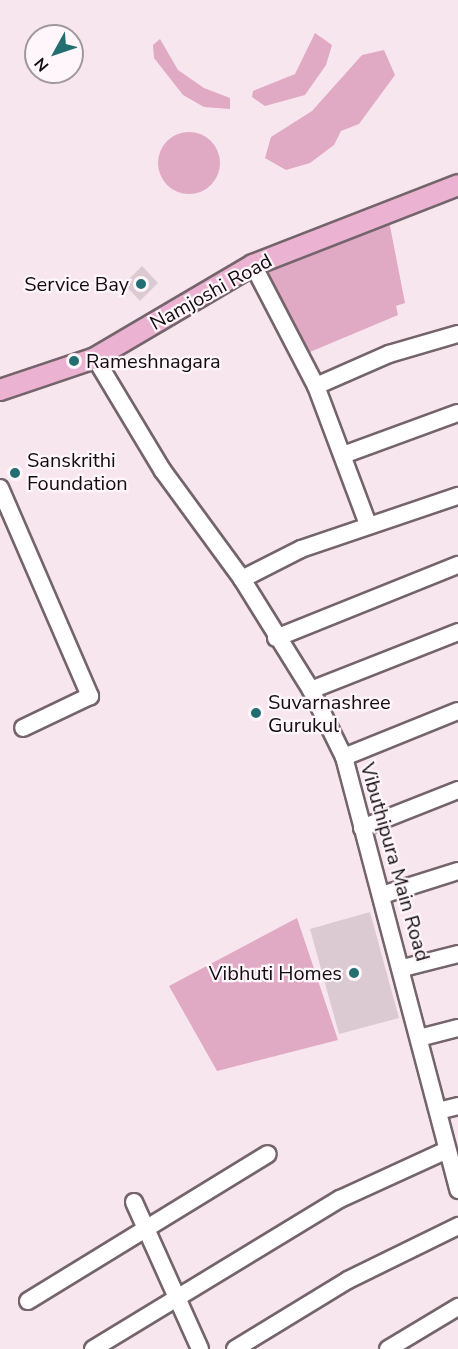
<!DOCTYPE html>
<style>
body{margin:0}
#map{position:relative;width:458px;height:1349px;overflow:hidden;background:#f8e6ee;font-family:"Nunito Sans",sans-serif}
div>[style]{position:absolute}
.green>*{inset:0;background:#e0a9c4}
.round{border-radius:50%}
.building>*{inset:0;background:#dccad2}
.roads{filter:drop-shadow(2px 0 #74646b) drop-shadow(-2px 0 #74646b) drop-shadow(0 2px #74646b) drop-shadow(0 -2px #74646b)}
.minor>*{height:16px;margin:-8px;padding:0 8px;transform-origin:8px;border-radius:8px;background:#fff}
.major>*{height:20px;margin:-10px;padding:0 10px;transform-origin:10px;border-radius:10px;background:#ebb3d1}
.dots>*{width:16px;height:16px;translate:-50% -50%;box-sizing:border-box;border:3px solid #fef6fa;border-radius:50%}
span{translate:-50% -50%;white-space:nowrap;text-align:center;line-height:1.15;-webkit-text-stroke:4.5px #fef6fa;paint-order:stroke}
.poi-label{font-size:20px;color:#120c0f}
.right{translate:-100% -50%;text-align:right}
.left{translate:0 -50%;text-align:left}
.street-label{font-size:20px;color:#120c0f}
.north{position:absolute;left:24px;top:24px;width:60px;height:60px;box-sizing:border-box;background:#fef6fa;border:2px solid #a0989c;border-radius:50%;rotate:230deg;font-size:16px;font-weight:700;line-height:24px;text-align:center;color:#120c0f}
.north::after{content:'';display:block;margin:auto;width:21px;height:27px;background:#226e70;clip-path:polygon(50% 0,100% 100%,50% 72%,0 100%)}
</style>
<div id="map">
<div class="green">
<i style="clip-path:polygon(315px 33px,332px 45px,326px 65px,305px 95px,265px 106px,252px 97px,253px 91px,295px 74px)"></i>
<i style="clip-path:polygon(160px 39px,178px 70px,204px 88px,230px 98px,230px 109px,204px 107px,183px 95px,154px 58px,153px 45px)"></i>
<i style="clip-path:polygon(384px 50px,395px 75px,359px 124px,341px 131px,334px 145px,310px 163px,286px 170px,265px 158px,271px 137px,312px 111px,362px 55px)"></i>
<i class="round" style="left:158px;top:132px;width:62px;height:62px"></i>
<i style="clip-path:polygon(389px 221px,405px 303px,396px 306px,398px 315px,310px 352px,263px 269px)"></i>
<i style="clip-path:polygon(297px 918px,338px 1040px,217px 1071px,169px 986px)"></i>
</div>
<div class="building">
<i style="clip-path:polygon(142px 266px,158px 283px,140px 301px,124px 284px)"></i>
<i style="clip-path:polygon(370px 912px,399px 1018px,339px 1034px,310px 929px)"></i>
</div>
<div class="roads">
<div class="minor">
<i style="left:253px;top:265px;width:136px;rotate:62.5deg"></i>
<i style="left:316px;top:386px;width:147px;rotate:69.4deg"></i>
<i style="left:95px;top:358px;width:132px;rotate:59deg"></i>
<i style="left:163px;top:471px;width:134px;rotate:53.8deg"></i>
<i style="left:242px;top:579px;width:131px;rotate:58.1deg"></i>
<i style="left:311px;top:690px;width:75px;rotate:63.8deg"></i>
<i style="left:344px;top:757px;width:448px;rotate:75.2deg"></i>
<i style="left:316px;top:386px;width:80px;rotate:-23.7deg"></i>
<i style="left:389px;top:354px;width:72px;rotate:-16.2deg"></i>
<i style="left:343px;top:455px;width:122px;rotate:-20.1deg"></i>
<i style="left:0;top:488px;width:227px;rotate:66.6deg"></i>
<i style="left:90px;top:696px;width:74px;rotate:154.5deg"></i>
<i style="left:242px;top:579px;width:66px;rotate:-27deg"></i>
<i style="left:301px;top:549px;width:166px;rotate:-18.7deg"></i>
<i style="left:276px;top:638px;width:196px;rotate:-21.9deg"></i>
<i style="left:311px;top:690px;width:158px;rotate:-21.5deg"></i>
<i style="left:344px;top:757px;width:123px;rotate:-22deg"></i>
<i style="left:362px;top:828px;width:103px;rotate:-21.6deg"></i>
<i style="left:382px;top:895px;width:80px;rotate:-17.5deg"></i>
<i style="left:403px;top:968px;width:57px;rotate:-14.3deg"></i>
<i style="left:419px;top:1038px;width:40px;rotate:-14.4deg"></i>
<i style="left:438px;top:1111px;width:21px;rotate:-14deg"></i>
<i style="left:134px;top:1202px;width:161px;rotate:65.8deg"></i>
<i style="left:28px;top:1301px;width:281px;rotate:-31.5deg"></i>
<i style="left:93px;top:1349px;width:289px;rotate:-31.3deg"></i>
<i style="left:340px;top:1199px;width:118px;rotate:-24.6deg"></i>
<i style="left:235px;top:1349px;width:132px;rotate:-31.4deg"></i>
<i style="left:348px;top:1280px;width:123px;rotate:-26.1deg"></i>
<i style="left:388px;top:1349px;width:82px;rotate:-31deg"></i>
</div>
<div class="major">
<i style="left:0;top:390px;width:100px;rotate:-18.6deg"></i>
<i style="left:95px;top:358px;width:183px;rotate:-30.5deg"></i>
<i style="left:253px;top:265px;width:220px;rotate:-21.3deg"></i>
</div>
</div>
<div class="dots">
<i style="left:141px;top:284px;background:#226e70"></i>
<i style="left:74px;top:361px;background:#226e70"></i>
<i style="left:15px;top:473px;background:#226e70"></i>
<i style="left:256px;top:713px;background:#226e70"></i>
<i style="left:354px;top:973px;background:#226e70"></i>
</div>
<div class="poi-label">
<span class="right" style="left:129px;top:284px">Service Bay</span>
<span class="left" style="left:86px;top:361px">Rameshnagara</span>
<span class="left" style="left:27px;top:472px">Sanskrithi<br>Foundation</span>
<span class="left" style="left:268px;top:714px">Suvarnashree<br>Gurukul</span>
<span class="right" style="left:342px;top:973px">Vibhuti Homes</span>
</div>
<div class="street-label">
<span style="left:211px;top:292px;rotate:-29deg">Namjoshi Road</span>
<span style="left:395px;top:862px;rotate:74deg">Vibuthipura Main Road</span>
</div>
<div class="north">N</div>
</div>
